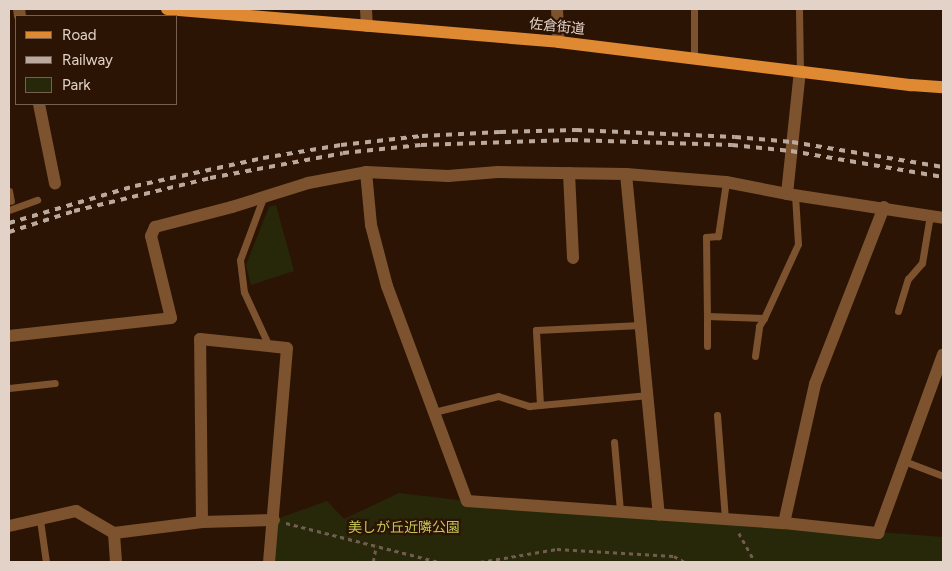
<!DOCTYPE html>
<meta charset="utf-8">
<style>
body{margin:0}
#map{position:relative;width:952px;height:571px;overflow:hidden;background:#2c1404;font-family:Figtree,"Noto Sans JP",sans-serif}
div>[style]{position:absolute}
.green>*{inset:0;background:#27280a}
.path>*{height:2.5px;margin-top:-1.25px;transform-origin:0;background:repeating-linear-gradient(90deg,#715c4e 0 4px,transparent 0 8px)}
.service>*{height:7px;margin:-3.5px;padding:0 3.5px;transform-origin:3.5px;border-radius:3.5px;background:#7c532e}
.minor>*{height:12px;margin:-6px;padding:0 6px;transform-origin:6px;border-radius:6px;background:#7c532e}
.primary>*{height:12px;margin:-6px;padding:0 6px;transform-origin:6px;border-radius:6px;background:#df8a33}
.rail>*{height:4px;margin-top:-2px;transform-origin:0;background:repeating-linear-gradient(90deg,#bca99e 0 6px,transparent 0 12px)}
span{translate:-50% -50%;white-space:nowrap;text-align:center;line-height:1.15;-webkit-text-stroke:4.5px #2c1404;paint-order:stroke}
.street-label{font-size:14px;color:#e3d2c8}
.park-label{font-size:14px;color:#c1c653}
.frame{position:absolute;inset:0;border:10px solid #e3d2c8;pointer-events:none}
.legend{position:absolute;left:15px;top:15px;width:162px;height:90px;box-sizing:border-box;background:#2c1404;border:1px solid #756052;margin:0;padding:6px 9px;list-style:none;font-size:15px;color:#e3d2c8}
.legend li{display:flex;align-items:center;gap:10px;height:25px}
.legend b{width:25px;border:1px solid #756052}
</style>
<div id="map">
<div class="green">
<i style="clip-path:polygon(276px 205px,294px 271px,251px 285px,246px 265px,269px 207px)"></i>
<i style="clip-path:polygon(399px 493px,467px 501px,943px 537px,943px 562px,269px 562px,274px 520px,327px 501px,344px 519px)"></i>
</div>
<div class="path">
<i style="left:286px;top:523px;width:158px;rotate:14.3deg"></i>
<i style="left:739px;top:533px;width:33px;rotate:61deg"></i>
<i style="left:373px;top:562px;width:16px;rotate:-79deg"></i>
<i style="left:480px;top:562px;width:78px;rotate:-9.6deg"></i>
<i style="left:557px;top:549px;width:117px;rotate:3.4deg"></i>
<i style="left:674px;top:556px;width:13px;rotate:29deg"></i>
</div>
<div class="service">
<i style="left:694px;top:9px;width:49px;rotate:90deg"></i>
<i style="left:799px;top:9px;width:62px;rotate:89.1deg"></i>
<i style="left:726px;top:182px;width:55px;rotate:98.4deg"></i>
<i style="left:718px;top:236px;width:12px;rotate:175deg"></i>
<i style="left:706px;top:237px;width:79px;rotate:89.3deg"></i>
<i style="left:707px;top:316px;width:57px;rotate:2deg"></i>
<i style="left:764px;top:318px;width:81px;rotate:-65.3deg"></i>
<i style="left:798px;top:244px;width:49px;rotate:-93.5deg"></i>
<i style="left:9px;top:191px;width:10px;rotate:79deg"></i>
<i style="left:263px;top:198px;width:66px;rotate:110.4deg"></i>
<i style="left:240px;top:260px;width:32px;rotate:83deg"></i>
<i style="left:244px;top:292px;width:60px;rotate:65.2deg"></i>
<i style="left:9px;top:210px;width:30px;rotate:-20deg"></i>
<i style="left:898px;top:311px;width:34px;rotate:-73deg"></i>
<i style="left:908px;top:279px;width:21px;rotate:-49deg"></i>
<i style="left:922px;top:263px;width:49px;rotate:-80.5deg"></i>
<i style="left:707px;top:346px;width:30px;rotate:-90deg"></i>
<i style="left:755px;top:356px;width:30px;rotate:-82deg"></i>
<i style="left:759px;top:326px;width:9px;rotate:-58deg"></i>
<i style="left:9px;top:388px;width:46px;rotate:-6.2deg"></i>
<i style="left:540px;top:405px;width:75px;rotate:-93.1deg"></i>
<i style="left:536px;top:330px;width:105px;rotate:-2.7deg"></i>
<i style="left:434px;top:412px;width:66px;rotate:-14deg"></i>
<i style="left:498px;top:396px;width:33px;rotate:18deg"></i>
<i style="left:529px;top:406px;width:120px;rotate:-5.3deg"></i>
<i style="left:717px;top:415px;width:104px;rotate:85.6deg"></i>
<i style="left:614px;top:442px;width:69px;rotate:85deg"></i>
<i style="left:904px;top:461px;width:42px;rotate:21deg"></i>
<i style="left:40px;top:520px;width:42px;rotate:81.9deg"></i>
</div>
<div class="minor">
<i style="left:19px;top:9px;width:7px;rotate:82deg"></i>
<i style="left:366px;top:9px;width:17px;rotate:87deg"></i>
<i style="left:557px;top:9px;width:33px;rotate:87deg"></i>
<i style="left:39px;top:104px;width:81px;rotate:78.6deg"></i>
<i style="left:366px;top:172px;width:53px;rotate:84.6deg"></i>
<i style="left:371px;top:225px;width:63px;rotate:75.3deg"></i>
<i style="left:387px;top:286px;width:229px;rotate:69.6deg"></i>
<i style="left:467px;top:501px;width:318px;rotate:4deg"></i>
<i style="left:784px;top:523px;width:95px;rotate:6.1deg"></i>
<i style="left:878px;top:533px;width:190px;rotate:-70deg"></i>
<i style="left:569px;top:173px;width:85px;rotate:87.3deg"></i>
<i style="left:626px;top:174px;width:342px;rotate:84.5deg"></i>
<i style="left:787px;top:194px;width:124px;rotate:-84deg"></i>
<i style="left:9px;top:336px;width:163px;rotate:-6.3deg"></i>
<i style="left:171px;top:318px;width:84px;rotate:-103.7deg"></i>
<i style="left:151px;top:236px;width:10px;rotate:-66deg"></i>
<i style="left:155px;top:227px;width:80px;rotate:-14.6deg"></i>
<i style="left:232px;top:207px;width:80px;rotate:-17.5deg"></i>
<i style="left:308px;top:183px;width:59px;rotate:-10.7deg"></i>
<i style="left:366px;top:172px;width:82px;rotate:2.8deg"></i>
<i style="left:448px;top:176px;width:50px;rotate:-4.6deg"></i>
<i style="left:498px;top:172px;width:128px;rotate:0.9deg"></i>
<i style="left:626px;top:174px;width:100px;rotate:4.6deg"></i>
<i style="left:726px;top:182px;width:62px;rotate:11.1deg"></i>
<i style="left:787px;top:194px;width:158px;rotate:8.7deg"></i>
<i style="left:202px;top:522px;width:183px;rotate:-90.6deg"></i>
<i style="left:200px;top:339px;width:87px;rotate:5.9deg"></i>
<i style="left:287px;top:348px;width:215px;rotate:94.8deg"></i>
<i style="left:784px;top:523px;width:142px;rotate:-77.4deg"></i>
<i style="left:815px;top:384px;width:190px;rotate:-68.7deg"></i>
<i style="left:9px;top:526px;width:69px;rotate:-12.6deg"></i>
<i style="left:76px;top:511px;width:44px;rotate:30.1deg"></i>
<i style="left:116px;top:562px;width:29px;rotate:-94deg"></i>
<i style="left:114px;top:533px;width:89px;rotate:-7.1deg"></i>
<i style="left:202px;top:522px;width:72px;rotate:-1.6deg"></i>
</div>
<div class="primary">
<i style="left:167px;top:9px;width:393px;rotate:4.8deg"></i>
<i style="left:559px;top:42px;width:355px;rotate:7deg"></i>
<i style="left:911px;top:85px;width:32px;rotate:4deg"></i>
</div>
<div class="rail">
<i style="left:9px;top:223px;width:131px;rotate:-16.4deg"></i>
<i style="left:135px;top:186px;width:131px;rotate:-12.3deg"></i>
<i style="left:263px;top:158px;width:79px;rotate:-9.5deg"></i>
<i style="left:341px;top:145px;width:81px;rotate:-6.3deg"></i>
<i style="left:422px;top:136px;width:78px;rotate:-2.9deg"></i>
<i style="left:500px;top:132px;width:76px;rotate:-1.5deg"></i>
<i style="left:576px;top:130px;width:159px;rotate:2.5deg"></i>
<i style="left:735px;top:137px;width:57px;rotate:5deg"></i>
<i style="left:792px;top:142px;width:153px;rotate:9.4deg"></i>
<i style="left:9px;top:232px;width:68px;rotate:-17.9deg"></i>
<i style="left:74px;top:211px;width:140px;rotate:-13.6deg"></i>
<i style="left:210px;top:178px;width:135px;rotate:-10.6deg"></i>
<i style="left:343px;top:153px;width:78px;rotate:-5.9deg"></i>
<i style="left:421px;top:145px;width:151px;rotate:-1.9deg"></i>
<i style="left:572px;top:140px;width:160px;rotate:1.8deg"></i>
<i style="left:732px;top:145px;width:59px;rotate:5.8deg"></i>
<i style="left:791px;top:151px;width:154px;rotate:9.7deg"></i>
</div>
<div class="street-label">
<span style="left:557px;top:27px;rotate:6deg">佐倉街道</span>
</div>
<div class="park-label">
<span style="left:404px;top:528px">美しが丘近隣公園</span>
</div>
<div class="frame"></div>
<ul class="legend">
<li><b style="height:6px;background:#df8a33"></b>Road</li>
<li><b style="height:6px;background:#bca99e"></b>Railway</li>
<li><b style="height:14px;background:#27280a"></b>Park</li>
</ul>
</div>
